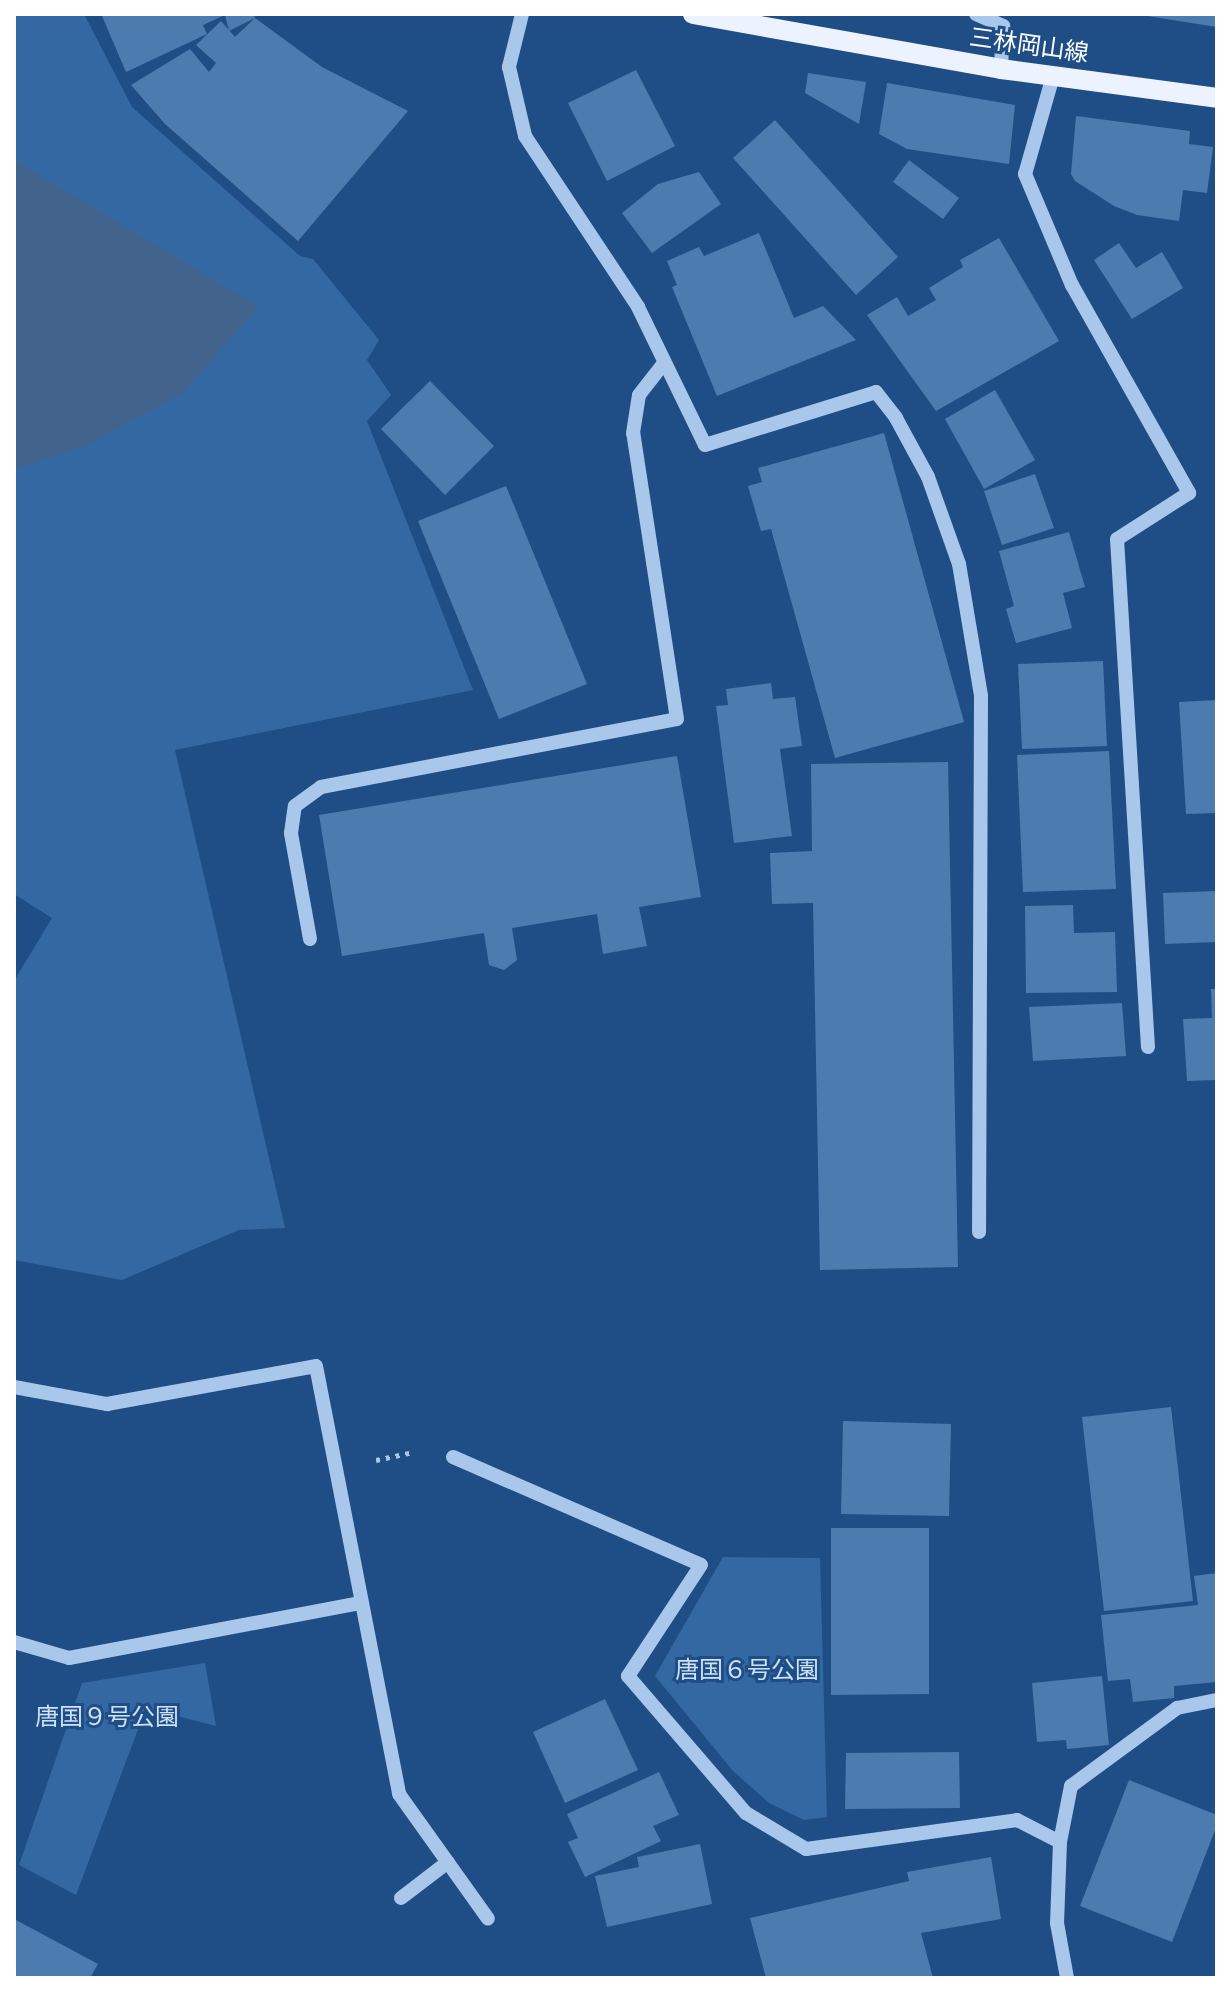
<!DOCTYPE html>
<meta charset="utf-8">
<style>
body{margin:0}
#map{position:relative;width:1231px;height:1992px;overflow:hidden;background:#1f4e86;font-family:"Archivo Narrow","Noto Sans JP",sans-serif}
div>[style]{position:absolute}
.green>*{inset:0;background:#3368a3}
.water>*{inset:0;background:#42648c}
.building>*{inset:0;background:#4c7bb0}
.path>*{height:5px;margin-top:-2.5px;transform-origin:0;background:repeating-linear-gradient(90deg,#a8c7ea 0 4px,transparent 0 10px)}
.minor>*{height:14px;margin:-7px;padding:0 7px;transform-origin:7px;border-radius:7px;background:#a8c7ea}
.major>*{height:20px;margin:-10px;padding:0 10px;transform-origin:10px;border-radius:10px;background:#ecf3fe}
span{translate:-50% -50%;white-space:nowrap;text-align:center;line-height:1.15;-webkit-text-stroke:6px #1f4e86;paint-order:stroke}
.street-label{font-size:24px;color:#fff}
.park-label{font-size:24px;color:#cde1f7}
.frame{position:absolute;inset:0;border:16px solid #fff;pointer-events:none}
</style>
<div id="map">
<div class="green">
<i style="clip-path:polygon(14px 14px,84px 14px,132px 107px,300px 256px,313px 259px,379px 340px,367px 360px,391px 395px,367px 421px,473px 690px,175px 750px,285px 1228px,239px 1230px,122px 1280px,14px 1260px,14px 981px,52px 918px,14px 894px)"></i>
<i style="clip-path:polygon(723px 1557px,820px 1558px,827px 1817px,804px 1820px,769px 1803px,733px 1771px,655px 1676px)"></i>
<i style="clip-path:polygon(205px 1663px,216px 1726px,146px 1708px,76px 1895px,19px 1865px,82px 1683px)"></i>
</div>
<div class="water">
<i style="clip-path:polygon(14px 160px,259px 307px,181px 394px,88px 444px,14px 470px)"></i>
</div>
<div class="building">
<i style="clip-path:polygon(106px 14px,253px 14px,255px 18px,229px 31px,225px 15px,203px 25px,207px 34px,126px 72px,102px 16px)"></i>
<i style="clip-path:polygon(1147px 14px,1217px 14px,1217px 27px,1147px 16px)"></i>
<i style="clip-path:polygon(255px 18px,322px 67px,408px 111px,298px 241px,165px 124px,131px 85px,190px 49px,209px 72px,216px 63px,196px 45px,221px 21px,235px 37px)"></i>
<i style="clip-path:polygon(636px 70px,675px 146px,607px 181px,568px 103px)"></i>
<i style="clip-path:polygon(808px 73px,866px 82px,859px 124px,805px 93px)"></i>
<i style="clip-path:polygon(887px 83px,1015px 105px,1009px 164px,907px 149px,879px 134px)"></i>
<i style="clip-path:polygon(1076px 116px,1190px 131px,1189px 144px,1213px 147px,1207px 193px,1183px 190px,1179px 221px,1137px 215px,1114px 206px,1075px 181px,1071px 174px)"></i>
<i style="clip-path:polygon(775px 120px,898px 257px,856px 295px,733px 158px)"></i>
<i style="clip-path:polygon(909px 160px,959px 198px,943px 219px,893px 182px)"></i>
<i style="clip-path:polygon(699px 172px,721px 204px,652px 253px,622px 213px,658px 184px)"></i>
<i style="clip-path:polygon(759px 233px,794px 318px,823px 306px,856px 340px,717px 396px,672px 287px,677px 285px,667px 261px,699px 247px,704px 256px)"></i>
<i style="clip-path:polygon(999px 238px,1059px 341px,936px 411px,867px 315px,897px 297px,908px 316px,936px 300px,929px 288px,963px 267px,960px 260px)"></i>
<i style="clip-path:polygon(1119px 243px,1136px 268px,1162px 252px,1183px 288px,1132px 319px,1094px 260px)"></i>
<i style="clip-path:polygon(430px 381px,494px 446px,445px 495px,381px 429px)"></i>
<i style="clip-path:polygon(995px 390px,1035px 460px,984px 489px,945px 419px)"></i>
<i style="clip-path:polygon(884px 433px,964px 722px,835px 758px,771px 529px,761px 531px,748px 486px,762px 482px,758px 468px)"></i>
<i style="clip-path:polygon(1035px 474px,1054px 528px,1002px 545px,984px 491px)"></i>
<i style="clip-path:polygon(506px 486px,587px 684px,499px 719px,418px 521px)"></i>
<i style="clip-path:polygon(1069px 532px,1085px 587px,1063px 593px,1072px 628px,1016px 643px,1006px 609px,1014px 606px,999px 551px)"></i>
<i style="clip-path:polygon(1103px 661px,1107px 746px,1022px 749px,1018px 664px)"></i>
<i style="clip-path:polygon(771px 683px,773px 699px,795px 697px,802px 746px,780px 749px,792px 836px,734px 843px,716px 706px,728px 705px,726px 689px)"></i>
<i style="clip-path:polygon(1217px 700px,1217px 813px,1186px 814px,1179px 702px)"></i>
<i style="clip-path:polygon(1109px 751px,1116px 889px,1023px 892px,1017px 755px)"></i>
<i style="clip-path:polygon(677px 756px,701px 897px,639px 907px,647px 946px,603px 954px,597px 914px,512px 928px,517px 960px,504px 970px,489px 965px,484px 933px,342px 956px,319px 815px)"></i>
<i style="clip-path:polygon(948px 762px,958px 1267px,820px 1270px,813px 903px,772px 904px,770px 853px,812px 851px,811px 764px)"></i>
<i style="clip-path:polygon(1216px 891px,1217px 942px,1165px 944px,1163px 893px)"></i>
<i style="clip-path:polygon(1073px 905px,1074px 933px,1115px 932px,1117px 992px,1026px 993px,1025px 906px)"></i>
<i style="clip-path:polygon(1211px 989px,1217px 989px,1217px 1080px,1187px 1081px,1183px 1019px,1212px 1018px)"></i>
<i style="clip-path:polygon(1122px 1003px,1126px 1056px,1033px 1061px,1029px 1007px)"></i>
<i style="clip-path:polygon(1171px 1407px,1193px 1601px,1104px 1611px,1082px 1417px)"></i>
<i style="clip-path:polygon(843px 1421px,951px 1424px,949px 1516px,841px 1514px)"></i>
<i style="clip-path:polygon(831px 1528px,929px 1528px,929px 1694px,831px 1695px)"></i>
<i style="clip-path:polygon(1217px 1573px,1217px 1682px,1174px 1686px,1174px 1698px,1133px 1702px,1130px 1679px,1108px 1681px,1101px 1615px,1198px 1605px,1194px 1576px)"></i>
<i style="clip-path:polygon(1102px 1676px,1109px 1745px,1067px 1749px,1066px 1740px,1037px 1742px,1032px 1683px)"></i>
<i style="clip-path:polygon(605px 1699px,638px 1770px,565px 1803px,533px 1732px)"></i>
<i style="clip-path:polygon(959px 1752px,960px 1808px,845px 1809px,846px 1753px)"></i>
<i style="clip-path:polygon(659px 1772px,679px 1815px,653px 1826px,661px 1841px,585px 1877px,568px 1842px,578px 1838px,567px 1814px)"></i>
<i style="clip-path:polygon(1129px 1780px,1217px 1815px,1217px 1825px,1172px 1942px,1080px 1906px)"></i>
<i style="clip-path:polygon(700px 1844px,712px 1904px,607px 1927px,595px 1876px,639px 1867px,637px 1857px)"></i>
<i style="clip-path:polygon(991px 1857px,1001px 1919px,921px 1933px,933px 1978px,766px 1978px,750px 1918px,909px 1881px,907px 1872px)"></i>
<i style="clip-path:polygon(16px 1920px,98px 1964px,90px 1978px,14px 1978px)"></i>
</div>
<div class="path">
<i style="left:376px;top:1460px;width:39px;rotate:-12deg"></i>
</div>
<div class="minor">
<i style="left:522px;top:14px;width:55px;rotate:103.8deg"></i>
<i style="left:509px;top:67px;width:71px;rotate:76.9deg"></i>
<i style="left:525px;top:136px;width:205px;rotate:56.5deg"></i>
<i style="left:638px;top:307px;width:153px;rotate:64.1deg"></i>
<i style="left:705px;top:445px;width:179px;rotate:-17.2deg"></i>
<i style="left:876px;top:392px;width:33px;rotate:52deg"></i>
<i style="left:896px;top:418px;width:67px;rotate:61.5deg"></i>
<i style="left:928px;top:477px;width:92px;rotate:70.4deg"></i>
<i style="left:959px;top:564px;width:134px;rotate:80.5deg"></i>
<i style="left:981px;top:696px;width:536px;rotate:90.21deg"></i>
<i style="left:976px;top:14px;width:30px;rotate:24deg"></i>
<i style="left:1003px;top:26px;width:43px;rotate:92.7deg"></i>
<i style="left:1053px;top:76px;width:102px;rotate:105.9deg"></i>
<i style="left:1025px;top:174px;width:121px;rotate:67.1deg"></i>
<i style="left:1072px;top:285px;width:239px;rotate:60.6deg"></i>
<i style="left:1189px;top:493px;width:85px;rotate:147.4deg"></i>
<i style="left:1117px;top:539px;width:509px;rotate:86.51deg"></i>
<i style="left:310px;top:939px;width:108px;rotate:-100.2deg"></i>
<i style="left:291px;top:833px;width:27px;rotate:-82deg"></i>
<i style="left:295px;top:806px;width:32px;rotate:-36deg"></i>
<i style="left:321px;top:787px;width:362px;rotate:-10.8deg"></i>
<i style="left:677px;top:719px;width:289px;rotate:-98.7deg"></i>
<i style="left:633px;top:433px;width:38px;rotate:-81deg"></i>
<i style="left:639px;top:395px;width:41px;rotate:-52deg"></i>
<i style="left:14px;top:1387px;width:95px;rotate:10.4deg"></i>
<i style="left:107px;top:1404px;width:212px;rotate:-10.3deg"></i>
<i style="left:316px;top:1366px;width:436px;rotate:79deg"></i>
<i style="left:399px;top:1794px;width:153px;rotate:54.5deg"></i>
<i style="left:453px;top:1457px;width:270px;rotate:23.5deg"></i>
<i style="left:701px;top:1565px;width:133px;rotate:123.3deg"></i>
<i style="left:628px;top:1676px;width:181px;rotate:49.3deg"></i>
<i style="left:746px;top:1813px;width:70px;rotate:31deg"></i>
<i style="left:806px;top:1849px;width:213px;rotate:-7.8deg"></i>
<i style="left:1017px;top:1820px;width:48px;rotate:27.1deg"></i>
<i style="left:1060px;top:1842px;width:57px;rotate:-78.9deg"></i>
<i style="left:1071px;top:1786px;width:132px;rotate:-36.3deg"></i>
<i style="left:1177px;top:1708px;width:41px;rotate:-11.3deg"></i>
<i style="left:14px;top:1642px;width:57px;rotate:16.2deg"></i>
<i style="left:69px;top:1658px;width:297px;rotate:-10.7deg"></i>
<i style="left:1060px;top:1842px;width:81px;rotate:92.1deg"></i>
<i style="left:1057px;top:1923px;width:56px;rotate:79.7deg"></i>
<i style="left:401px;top:1898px;width:59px;rotate:-37.5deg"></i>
</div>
<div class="major">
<i style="left:693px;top:14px;width:313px;rotate:10.1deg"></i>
<i style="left:1001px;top:69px;width:218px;rotate:7.6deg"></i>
</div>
<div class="street-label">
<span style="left:1029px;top:45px;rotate:8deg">三林岡山線</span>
</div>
<div class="park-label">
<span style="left:747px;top:1670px">唐国６号公園</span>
<span style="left:107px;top:1717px">唐国９号公園</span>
</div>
<div class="frame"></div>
</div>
